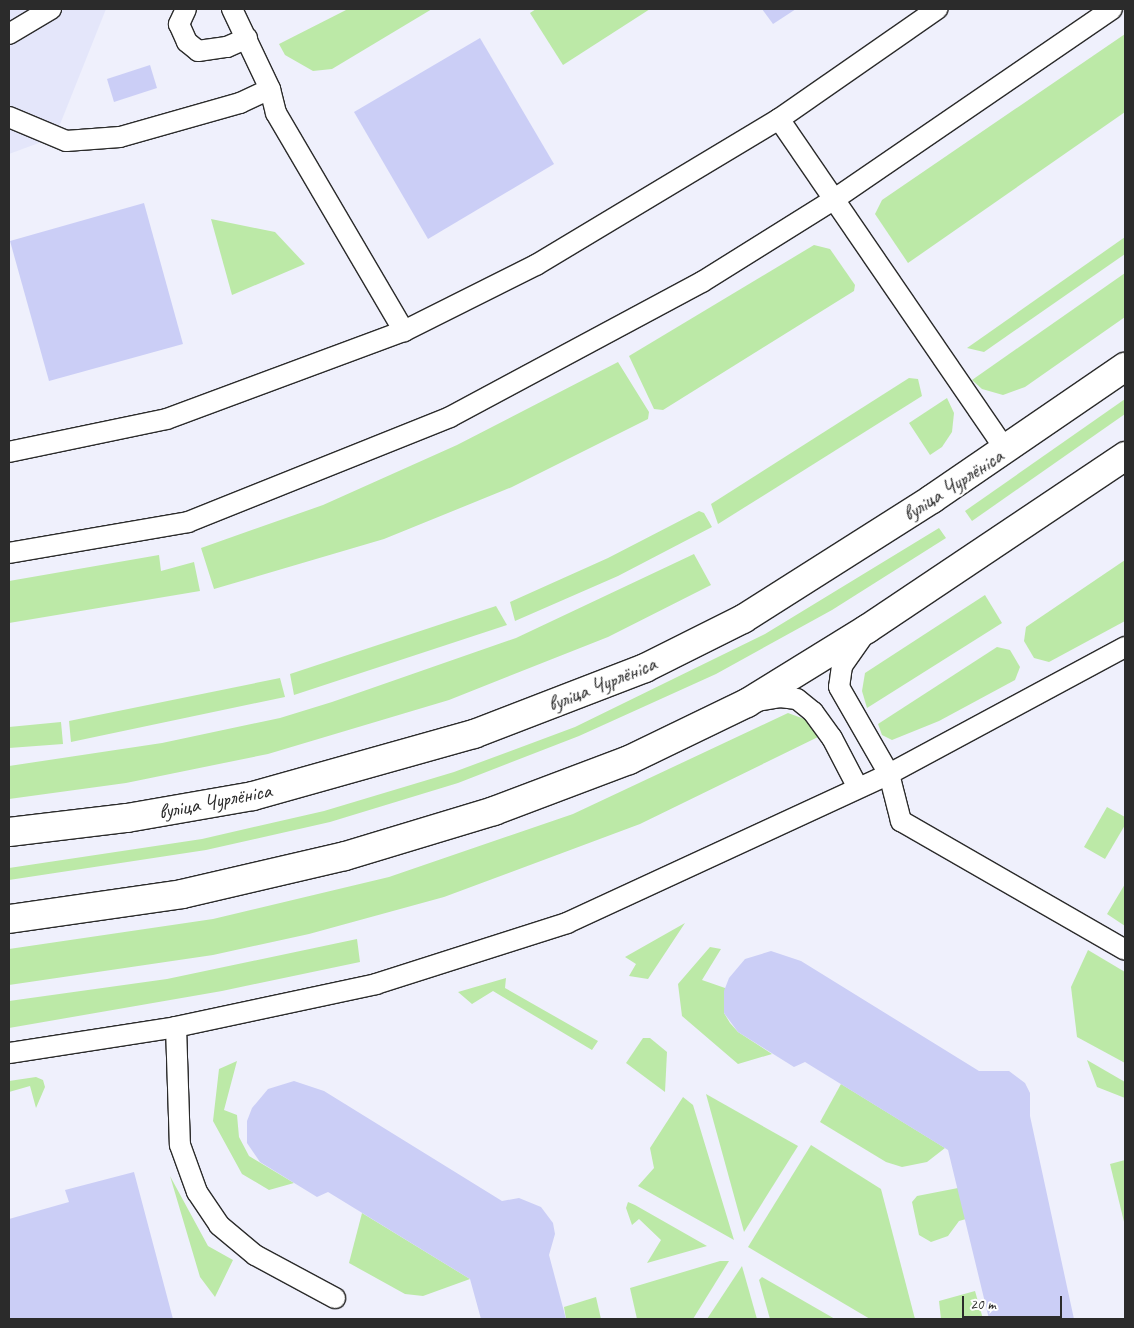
<!DOCTYPE html>
<meta charset="utf-8">
<style>
body{margin:0}
#map{position:relative;width:1134px;height:1328px;overflow:hidden;background:#eff0fc;font-family:Caveat,sans-serif}
div>[style]{position:absolute}
.built>*{inset:0;background:#e4e6fa}
.green>*{inset:0;background:#bce9a7}
.building>*{inset:0;background:#cbcef6}
.roads{filter:drop-shadow(1px 0 #2b2b2b) drop-shadow(-1px 0 #2b2b2b) drop-shadow(0 1px #2b2b2b) drop-shadow(0 -1px #2b2b2b)}
.lane>*{height:20px;margin:-10px;padding:0 10px;transform-origin:10px;border-radius:10px;background:#fff}
.secondary>*{height:28px;margin:-14px;padding:0 14px;transform-origin:14px;border-radius:14px;background:#fff}
span{translate:-50% -50%;white-space:nowrap;text-align:center;line-height:1.15;-webkit-text-stroke:4.5px #fff;paint-order:stroke}
.street-label{font-size:21px;color:#2b2b2b}
.frame{position:absolute;inset:0;border:10px solid #2b2b2b;pointer-events:none}
.scale{position:absolute;left:962px;top:1296px;width:100px;height:22px;box-sizing:border-box;border:2px solid #2b2b2b;border-top:0;padding-left:6px;font-size:15px;line-height:18px;white-space:nowrap;color:#2b2b2b;-webkit-text-stroke:4px #fff;paint-order:stroke}
</style>
<div id="map">
<div class="built">
<i style="clip-path:polygon(9px 9px,106px 9px,55px 137px,9px 154px)"></i>
</div>
<div class="green">
<i style="clip-path:polygon(348px 9px,432px 9px,332px 69px,313px 71px,285px 55px,279px 44px)"></i>
<i style="clip-path:polygon(536px 9px,650px 9px,563px 65px,530px 13px)"></i>
<i style="clip-path:polygon(1125px 34px,1125px 112px,908px 263px,875px 214px,882px 200px)"></i>
<i style="clip-path:polygon(211px 219px,275px 232px,305px 264px,232px 295px)"></i>
<i style="clip-path:polygon(1125px 237px,1125px 254px,984px 352px,967px 348px)"></i>
<i style="clip-path:polygon(814px 245px,830px 249px,855px 285px,854px 291px,663px 410px,654px 409px,629px 356px)"></i>
<i style="clip-path:polygon(1125px 273px,1125px 317px,1025px 387px,1003px 395px,982px 389px,972px 380px)"></i>
<i style="clip-path:polygon(618px 362px,649px 412px,648px 419px,512px 487px,384px 539px,214px 589px,201px 548px,323px 505px,457px 445px)"></i>
<i style="clip-path:polygon(909px 378px,918px 379px,922px 396px,718px 524px,711px 504px)"></i>
<i style="clip-path:polygon(947px 398px,954px 413px,952px 432px,942px 447px,930px 455px,909px 423px)"></i>
<i style="clip-path:polygon(1125px 399px,1125px 414px,972px 521px,965px 511px)"></i>
<i style="clip-path:polygon(699px 511px,704px 513px,712px 527px,618px 576px,515px 621px,510px 602px,608px 558px)"></i>
<i style="clip-path:polygon(939px 528px,946px 538px,832px 610px,716px 674px,579px 736px,458px 783px,330px 822px,206px 850px,9px 880px,9px 868px,202px 839px,324px 811px,454px 772px,575px 727px,765px 634px)"></i>
<i style="clip-path:polygon(694px 554px,711px 585px,608px 637px,449px 700px,268px 754px,126px 783px,9px 799px,9px 766px,162px 743px,280px 718px,332px 702px,516px 638px)"></i>
<i style="clip-path:polygon(159px 555px,161px 571px,194px 562px,200px 591px,9px 623px,9px 581px)"></i>
<i style="clip-path:polygon(1125px 560px,1125px 621px,1049px 662px,1034px 658px,1024px 641px,1026px 627px)"></i>
<i style="clip-path:polygon(985px 595px,1002px 623px,867px 708px,862px 691px,865px 673px)"></i>
<i style="clip-path:polygon(496px 606px,507px 625px,294px 695px,290px 674px)"></i>
<i style="clip-path:polygon(997px 647px,1010px 650px,1020px 667px,1015px 680px,939px 721px,892px 740px,882px 735px,878px 724px)"></i>
<i style="clip-path:polygon(280px 678px,285px 697px,71px 742px,69px 721px)"></i>
<i style="clip-path:polygon(788px 713px,807px 720px,818px 737px,640px 824px,444px 897px,309px 934px,213px 955px,9px 985px,9px 949px,213px 919px,389px 877px,573px 814px)"></i>
<i style="clip-path:polygon(61px 722px,63px 744px,9px 748px,9px 727px)"></i>
<i style="clip-path:polygon(1107px 807px,1125px 817px,1125px 825px,1105px 859px,1084px 847px)"></i>
<i style="clip-path:polygon(1125px 884px,1125px 926px,1107px 914px)"></i>
<i style="clip-path:polygon(685px 923px,648px 979px,629px 976px,636px 964px,625px 957px)"></i>
<i style="clip-path:polygon(357px 939px,360px 962px,222px 991px,9px 1028px,9px 1001px,167px 979px)"></i>
<i style="clip-path:polygon(710px 947px,721px 949px,702px 980px,725px 988px,724px 1013px,730px 1023px,738px 1032px,772px 1054px,738px 1064px,682px 1016px,678px 984px)"></i>
<i style="clip-path:polygon(1088px 950px,1125px 972px,1125px 1063px,1077px 1037px,1071px 987px)"></i>
<i style="clip-path:polygon(506px 978px,505px 988px,598px 1041px,592px 1050px,493px 991px,472px 1004px,458px 992px)"></i>
<i style="clip-path:polygon(643px 1038px,650px 1038px,667px 1052px,665px 1092px,626px 1063px)"></i>
<i style="clip-path:polygon(1087px 1060px,1125px 1082px,1125px 1098px,1097px 1087px)"></i>
<i style="clip-path:polygon(237px 1061px,224px 1110px,237px 1115px,239px 1137px,249px 1156px,294px 1183px,269px 1190px,242px 1174px,213px 1121px,219px 1069px)"></i>
<i style="clip-path:polygon(36px 1077px,43px 1080px,45px 1087px,36px 1108px,30px 1086px,9px 1092px,9px 1081px)"></i>
<i style="clip-path:polygon(841px 1084px,945px 1148px,927px 1162px,902px 1167px,886px 1162px,820px 1122px)"></i>
<i style="clip-path:polygon(706px 1094px,798px 1146px,744px 1232px)"></i>
<i style="clip-path:polygon(683px 1097px,693px 1105px,734px 1240px,638px 1186px,654px 1168px,650px 1148px)"></i>
<i style="clip-path:polygon(811px 1145px,881px 1189px,915px 1319px,870px 1319px,748px 1247px)"></i>
<i style="clip-path:polygon(1125px 1160px,1125px 1226px,1110px 1164px)"></i>
<i style="clip-path:polygon(170px 1176px,208px 1246px,233px 1260px,215px 1297px,200px 1277px)"></i>
<i style="clip-path:polygon(958px 1188px,966px 1219px,959px 1221px,948px 1236px,931px 1242px,919px 1235px,912px 1202px,917px 1196px)"></i>
<i style="clip-path:polygon(628px 1202px,635px 1205px,707px 1246px,647px 1263px,661px 1240px,639px 1219px,632px 1225px,626px 1208px)"></i>
<i style="clip-path:polygon(362px 1213px,470px 1279px,423px 1296px,405px 1294px,349px 1263px)"></i>
<i style="clip-path:polygon(720px 1261px,729px 1261px,693px 1319px,637px 1319px,630px 1288px)"></i>
<i style="clip-path:polygon(742px 1266px,757px 1319px,707px 1319px)"></i>
<i style="clip-path:polygon(762px 1277px,835px 1319px,770px 1319px,759px 1280px)"></i>
<i style="clip-path:polygon(975px 1291px,983px 1319px,941px 1319px,939px 1301px)"></i>
<i style="clip-path:polygon(596px 1297px,601px 1319px,566px 1319px,564px 1307px)"></i>
</div>
<div class="building">
<i style="clip-path:polygon(762px 9px,796px 9px,773px 24px)"></i>
<i style="clip-path:polygon(480px 38px,554px 164px,428px 239px,354px 112px)"></i>
<i style="clip-path:polygon(150px 65px,157px 88px,114px 102px,107px 79px)"></i>
<i style="clip-path:polygon(144px 203px,183px 344px,49px 381px,10px 241px)"></i>
<i style="clip-path:polygon(771px 951px,801px 961px,979px 1071px,1009px 1071px,1025px 1083px,1030px 1093px,1030px 1116px,1074px 1319px,989px 1319px,948px 1150px,805px 1062px,794px 1067px,738px 1032px,724px 1013px,724px 991px,729px 978px,745px 959px)"></i>
<i style="clip-path:polygon(294px 1081px,324px 1091px,502px 1201px,519px 1198px,541px 1207px,553px 1223px,555px 1234px,549px 1255px,566px 1319px,481px 1319px,470px 1279px,328px 1192px,317px 1197px,260px 1162px,247px 1143px,247px 1121px,252px 1108px,268px 1089px)"></i>
<i style="clip-path:polygon(134px 1172px,173px 1319px,9px 1319px,9px 1219px,69px 1202px,65px 1190px)"></i>
</div>
<div class="roads">
<div class="lane">
<i style="left:186px;top:9px;width:17px;rotate:115deg"></i>
<i style="left:179px;top:24px;width:20px;rotate:66deg"></i>
<i style="left:187px;top:42px;width:14px;rotate:39deg"></i>
<i style="left:198px;top:51px;width:29px;rotate:-8deg"></i>
<i style="left:227px;top:47px;width:22px;rotate:-24deg"></i>
<i style="left:232px;top:9px;width:89px;rotate:64.6deg"></i>
<i style="left:270px;top:89px;width:25px;rotate:76deg"></i>
<i style="left:276px;top:113px;width:253px;rotate:59.6deg"></i>
<i style="left:9px;top:34px;width:49px;rotate:-30.8deg"></i>
<i style="left:9px;top:117px;width:62px;rotate:22.8deg"></i>
<i style="left:66px;top:141px;width:54px;rotate:-4.2deg"></i>
<i style="left:120px;top:137px;width:125px;rotate:-15.8deg"></i>
<i style="left:240px;top:103px;width:33px;rotate:-25deg"></i>
<i style="left:779px;top:119px;width:402px;rotate:55.6deg"></i>
<i style="left:9px;top:452px;width:161px;rotate:-11.8deg"></i>
<i style="left:167px;top:419px;width:253px;rotate:-20.4deg"></i>
<i style="left:404px;top:331px;width:148px;rotate:-26.6deg"></i>
<i style="left:536px;top:265px;width:283px;rotate:-31deg"></i>
<i style="left:779px;top:119px;width:193px;rotate:-34.8deg"></i>
<i style="left:9px;top:553px;width:182px;rotate:-9.8deg"></i>
<i style="left:188px;top:522px;width:282px;rotate:-21.8deg"></i>
<i style="left:450px;top:417px;width:286px;rotate:-28.2deg"></i>
<i style="left:702px;top:282px;width:155px;rotate:-32deg"></i>
<i style="left:833px;top:200px;width:338px;rotate:-34.4deg"></i>
<i style="left:863px;top:636px;width:37px;rotate:125deg"></i>
<i style="left:842px;top:666px;width:21px;rotate:98deg"></i>
<i style="left:839px;top:687px;width:100px;rotate:60.1deg"></i>
<i style="left:889px;top:774px;width:49px;rotate:75.7deg"></i>
<i style="left:901px;top:821px;width:258px;rotate:29.9deg"></i>
<i style="left:756px;top:701px;width:24px;rotate:-9deg"></i>
<i style="left:780px;top:697px;width:17px;rotate:7deg"></i>
<i style="left:797px;top:699px;width:21px;rotate:39deg"></i>
<i style="left:813px;top:712px;width:32px;rotate:54deg"></i>
<i style="left:832px;top:738px;width:56px;rotate:62.5deg"></i>
<i style="left:176px;top:1027px;width:118px;rotate:88.1deg"></i>
<i style="left:180px;top:1145px;width:50px;rotate:70.1deg"></i>
<i style="left:197px;top:1192px;width:40px;rotate:56deg"></i>
<i style="left:219px;top:1225px;width:47px;rotate:39.8deg"></i>
<i style="left:255px;top:1255px;width:91px;rotate:28.3deg"></i>
<i style="left:9px;top:1053px;width:169px;rotate:-8.8deg"></i>
<i style="left:176px;top:1027px;width:205px;rotate:-12.1deg"></i>
<i style="left:376px;top:984px;width:201px;rotate:-17.7deg"></i>
<i style="left:567px;top:923px;width:355px;rotate:-24.8deg"></i>
<i style="left:889px;top:774px;width:268px;rotate:-28.3deg"></i>
</div>
<div class="secondary">
<i style="left:9px;top:832px;width:119px;rotate:-6.8deg"></i>
<i style="left:127px;top:818px;width:128px;rotate:-9.9deg"></i>
<i style="left:253px;top:796px;width:230px;rotate:-15.7deg"></i>
<i style="left:474px;top:734px;width:183px;rotate:-21.1deg"></i>
<i style="left:645px;top:668px;width:110px;rotate:-26.6deg"></i>
<i style="left:743px;top:619px;width:224px;rotate:-32.4deg"></i>
<i style="left:932px;top:499px;width:234px;rotate:-34.4deg"></i>
<i style="left:9px;top:919px;width:175px;rotate:-8.2deg"></i>
<i style="left:182px;top:894px;width:167px;rotate:-13.1deg"></i>
<i style="left:345px;top:856px;width:156px;rotate:-16.8deg"></i>
<i style="left:494px;top:811px;width:144px;rotate:-20.7deg"></i>
<i style="left:629px;top:760px;width:131px;rotate:-25.8deg"></i>
<i style="left:747px;top:703px;width:141px;rotate:-31.7deg"></i>
<i style="left:867px;top:629px;width:311px;rotate:-33.8deg"></i>
</div>
</div>
<div class="street-label">
<span style="left:953px;top:485px;rotate:-33deg">вуліца Чурлёніса</span>
<span style="left:602px;top:684px;rotate:-22deg">вуліца Чурлёніса</span>
<span style="left:215px;top:801px;rotate:-11deg">вуліца Чурлёніса</span>
</div>
<div class="frame"></div>
<div class="scale">20 m</div>
</div>
